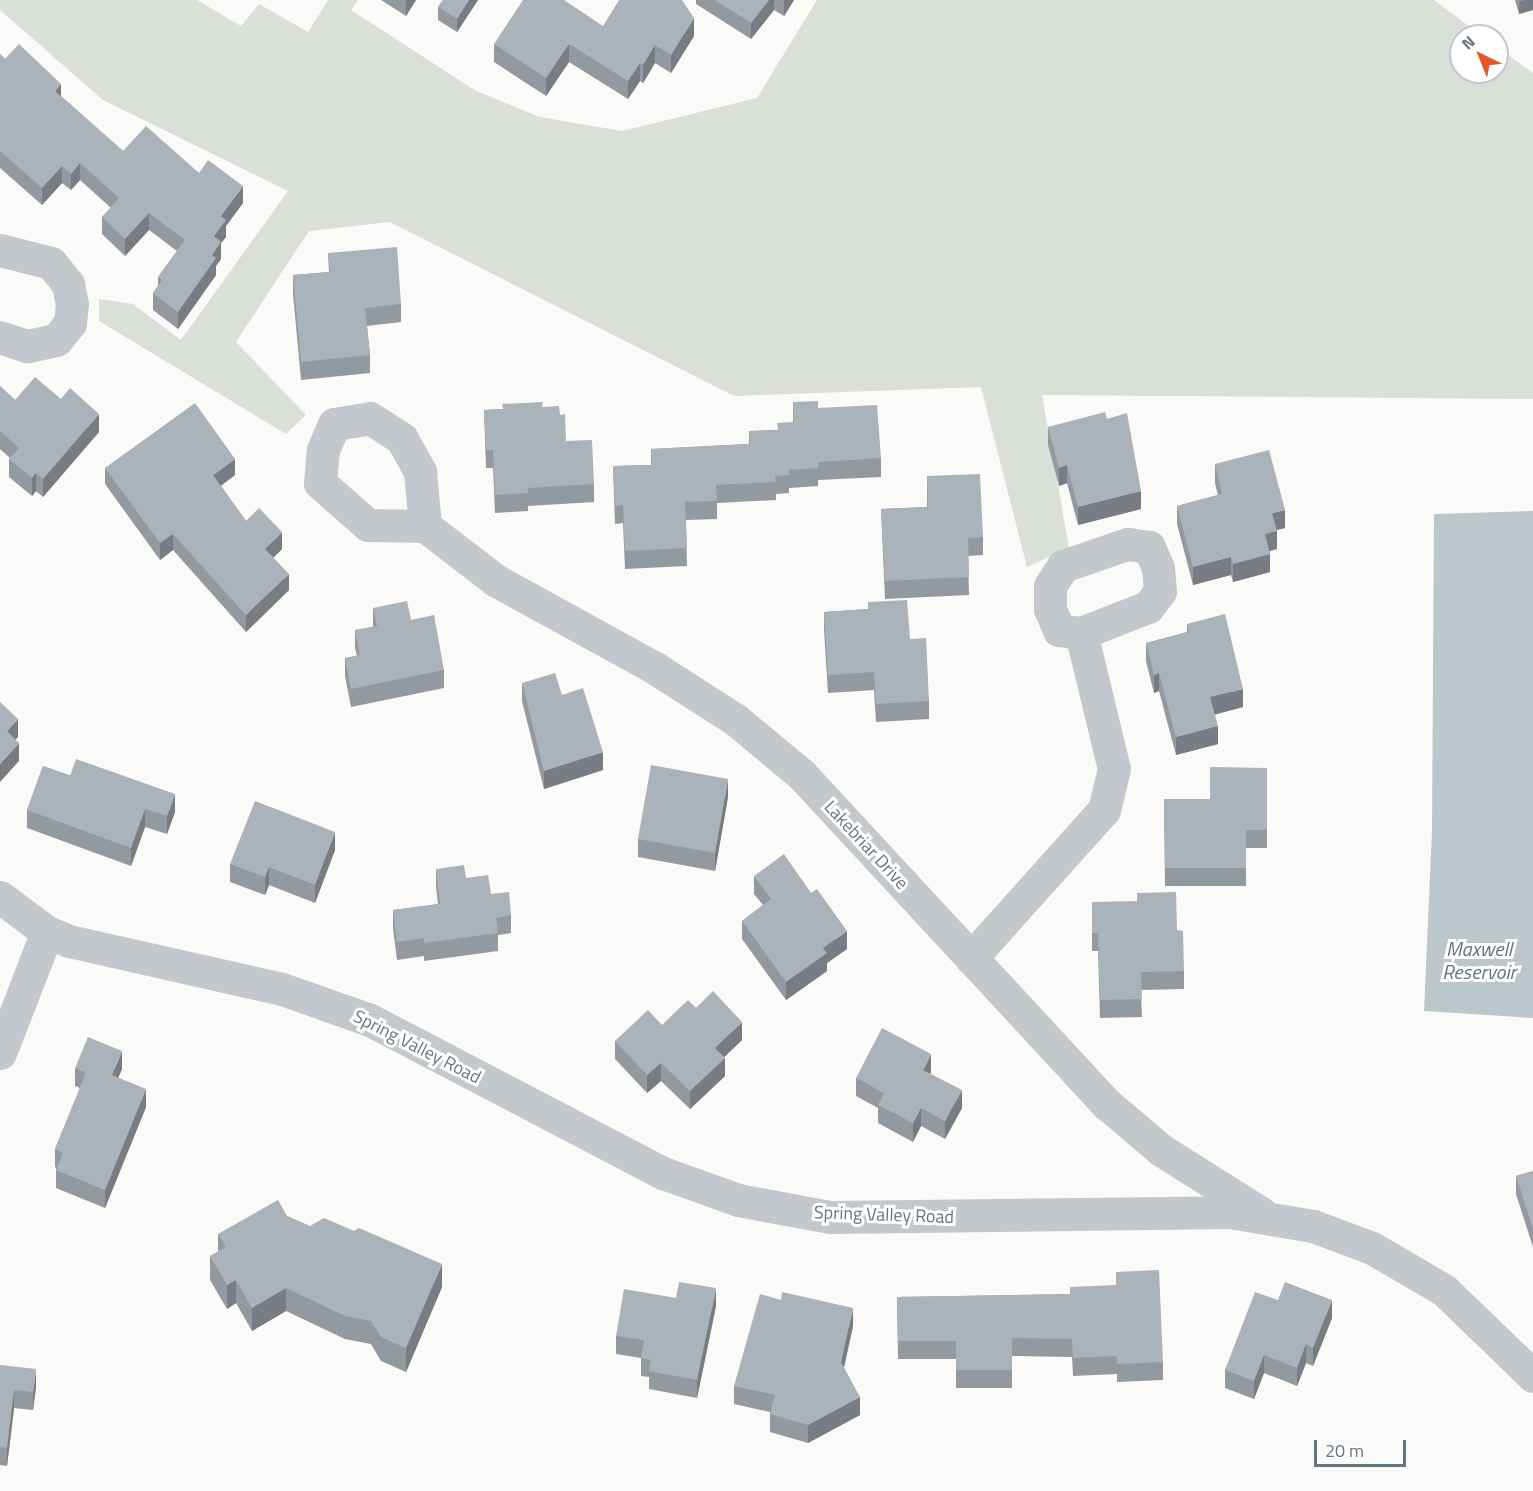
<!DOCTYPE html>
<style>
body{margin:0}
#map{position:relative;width:1533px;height:1491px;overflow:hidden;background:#fafaf8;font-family:"Titillium Web",sans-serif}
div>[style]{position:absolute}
.green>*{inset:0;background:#dadfd7}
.water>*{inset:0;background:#bbc7cb}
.minor>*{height:33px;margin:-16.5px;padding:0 16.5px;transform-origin:16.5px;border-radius:16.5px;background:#c3c8cc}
.wall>*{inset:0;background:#929a9f}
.shaded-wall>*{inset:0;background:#777d82}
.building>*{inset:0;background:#aab3b9}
span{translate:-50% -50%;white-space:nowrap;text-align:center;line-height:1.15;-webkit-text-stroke:6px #fff;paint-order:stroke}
.street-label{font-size:18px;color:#657683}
.water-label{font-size:20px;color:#60757c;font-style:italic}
.north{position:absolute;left:1449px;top:24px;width:60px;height:60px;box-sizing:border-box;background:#fff;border:2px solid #c1c8cd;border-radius:50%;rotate:317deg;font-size:16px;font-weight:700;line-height:24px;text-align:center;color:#657683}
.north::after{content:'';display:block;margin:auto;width:21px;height:27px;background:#e4572e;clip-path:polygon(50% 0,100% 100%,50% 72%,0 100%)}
.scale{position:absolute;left:1314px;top:1440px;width:92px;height:27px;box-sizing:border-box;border:3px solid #657683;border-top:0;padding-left:8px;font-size:18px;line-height:21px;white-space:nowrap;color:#657683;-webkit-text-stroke:4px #fff;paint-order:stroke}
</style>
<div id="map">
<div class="green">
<i style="clip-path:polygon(0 0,197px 0,241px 26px,259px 4px,308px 32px,328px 0,358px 0,351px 10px,476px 91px,540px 117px,622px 131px,757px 98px,817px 0,1434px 0,1482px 36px,1461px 36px,1461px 72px,1497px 72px,1497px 47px,1533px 73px,1533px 399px,1042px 395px,1069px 548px,1027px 567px,981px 387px,734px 396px,390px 222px,309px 231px,236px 342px,306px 415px,286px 434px,99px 321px,99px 299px,133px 304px,181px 340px,288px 191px,103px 100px,0 10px)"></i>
</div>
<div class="water">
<i style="clip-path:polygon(1533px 511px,1533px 1018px,1424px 1011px,1432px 831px,1434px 514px)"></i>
</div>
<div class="minor">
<i style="left:0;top:250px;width:53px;rotate:14.3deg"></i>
<i style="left:51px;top:263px;width:27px;rotate:51deg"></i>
<i style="left:68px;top:284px;width:20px;rotate:79deg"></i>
<i style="left:72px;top:304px;width:19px;rotate:96deg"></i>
<i style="left:70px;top:323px;width:22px;rotate:129deg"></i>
<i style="left:56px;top:340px;width:30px;rotate:168deg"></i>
<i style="left:27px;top:346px;width:28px;rotate:-162deg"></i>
<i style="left:370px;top:418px;width:38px;rotate:33deg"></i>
<i style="left:402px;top:439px;width:38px;rotate:61deg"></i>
<i style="left:420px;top:472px;width:54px;rotate:84.7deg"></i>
<i style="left:425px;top:526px;width:57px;rotate:-179deg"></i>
<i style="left:368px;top:525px;width:64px;rotate:-138.8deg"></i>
<i style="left:320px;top:483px;width:33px;rotate:-85deg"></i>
<i style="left:323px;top:450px;width:28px;rotate:-67deg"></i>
<i style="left:334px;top:424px;width:36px;rotate:-9deg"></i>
<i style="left:425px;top:526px;width:88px;rotate:37.6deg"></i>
<i style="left:495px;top:580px;width:183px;rotate:28.8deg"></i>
<i style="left:655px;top:668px;width:96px;rotate:32.7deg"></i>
<i style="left:736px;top:720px;width:86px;rotate:39.8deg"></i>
<i style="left:802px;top:775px;width:450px;rotate:47.2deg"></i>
<i style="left:1108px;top:1105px;width:70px;rotate:40.3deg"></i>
<i style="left:1161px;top:1150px;width:118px;rotate:32.2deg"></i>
<i style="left:0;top:897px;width:59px;rotate:36.7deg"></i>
<i style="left:47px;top:932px;width:24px;rotate:22deg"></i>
<i style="left:69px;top:941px;width:218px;rotate:12.7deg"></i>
<i style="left:282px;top:989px;width:93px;rotate:19.4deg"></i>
<i style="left:370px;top:1020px;width:331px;rotate:27.6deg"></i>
<i style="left:663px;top:1173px;width:80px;rotate:19.8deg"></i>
<i style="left:738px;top:1200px;width:94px;rotate:10.5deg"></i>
<i style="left:830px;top:1217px;width:399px;rotate:-0.7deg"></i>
<i style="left:1229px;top:1212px;width:85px;rotate:9.5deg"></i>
<i style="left:1313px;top:1226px;width:63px;rotate:20.4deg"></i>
<i style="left:1372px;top:1248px;width:83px;rotate:30.3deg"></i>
<i style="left:1444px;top:1290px;width:124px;rotate:44deg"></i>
<i style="left:971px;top:958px;width:199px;rotate:-48.1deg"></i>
<i style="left:1104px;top:810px;width:42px;rotate:-76.3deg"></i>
<i style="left:1114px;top:769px;width:140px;rotate:-103.6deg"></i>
<i style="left:1081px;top:633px;width:72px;rotate:-21.2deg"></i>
<i style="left:1148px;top:607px;width:20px;rotate:-53deg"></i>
<i style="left:1160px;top:591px;width:23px;rotate:-95deg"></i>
<i style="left:1158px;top:568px;width:23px;rotate:-113deg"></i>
<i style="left:1149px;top:547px;width:22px;rotate:-172deg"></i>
<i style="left:1127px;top:544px;width:68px;rotate:161deg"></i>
<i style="left:1063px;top:566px;width:24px;rotate:123deg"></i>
<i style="left:1050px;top:586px;width:23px;rotate:90deg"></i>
<i style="left:1050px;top:609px;width:23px;rotate:67deg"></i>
<i style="left:1059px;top:630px;width:22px;rotate:8deg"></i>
<i style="left:0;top:1053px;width:130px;rotate:-68.8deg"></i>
</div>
<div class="wall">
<i style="clip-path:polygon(381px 0,416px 0,406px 16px)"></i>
<i style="clip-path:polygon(443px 0,478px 0,457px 32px,438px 20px,438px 7px)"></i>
<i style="clip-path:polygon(696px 0,794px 0,784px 16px,774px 10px,751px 39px,696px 4px)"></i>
<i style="clip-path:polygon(1515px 0,1533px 0,1533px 10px,1519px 14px)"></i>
<i style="clip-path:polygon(603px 26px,694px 36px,671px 73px,655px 63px,643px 83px,640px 81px,628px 99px,569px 62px,546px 96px,494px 62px,494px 44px)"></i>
<i style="clip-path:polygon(0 54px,5px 59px,61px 96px,123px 151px,199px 173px,243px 203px,226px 226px,226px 237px,221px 243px,221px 259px,216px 266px,216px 275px,178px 329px,153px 310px,153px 293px,158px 286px,158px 277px,177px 251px,149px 230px,125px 256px,102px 234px,102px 217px,111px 208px,80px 180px,71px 190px,62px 183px,42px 205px,0 168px)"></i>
<i style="clip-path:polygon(328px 253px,401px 304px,401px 322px,367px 326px,370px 355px,370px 373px,301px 380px,293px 294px,293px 275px,329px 272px)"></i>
<i style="clip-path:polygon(0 386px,15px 400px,99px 432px,43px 497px,36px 491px,32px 496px,9px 477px,9px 459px,10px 458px,0 449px)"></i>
<i style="clip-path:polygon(793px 402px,818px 408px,881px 458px,881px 477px,818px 480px,818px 486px,789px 488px,789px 493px,776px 494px,776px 500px,717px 503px,717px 519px,686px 520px,687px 566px,625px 569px,623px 523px,615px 524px,613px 466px,651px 465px,651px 449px,749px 444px,749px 431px,777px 430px,793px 422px)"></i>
<i style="clip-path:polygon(543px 407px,560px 415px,566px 441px,594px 484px,594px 502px,528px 506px,528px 511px,495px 513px,493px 468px,486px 468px,484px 410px)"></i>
<i style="clip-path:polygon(1107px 419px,1141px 509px,1078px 525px,1067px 483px,1059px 486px,1048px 445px,1048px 427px)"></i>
<i style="clip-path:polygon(1215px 464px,1285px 528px,1276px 530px,1277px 549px,1270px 551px,1270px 572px,1233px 582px,1231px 575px,1193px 585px,1177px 524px,1177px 506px,1218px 495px,1215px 483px)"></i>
<i style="clip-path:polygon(105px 468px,235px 475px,221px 486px,246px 521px,282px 549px,273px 558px,289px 590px,246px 632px,173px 550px,160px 560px,105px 484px)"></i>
<i style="clip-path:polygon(927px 476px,983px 537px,983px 555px,968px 556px,969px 595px,885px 599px,881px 509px,927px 507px)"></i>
<i style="clip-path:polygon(868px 602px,910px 639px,929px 701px,929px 719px,876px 722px,874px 690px,828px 693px,824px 630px,824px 612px,868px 609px)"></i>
<i style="clip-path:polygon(373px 608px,411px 620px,444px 670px,444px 688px,351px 707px,345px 676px,345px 658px,357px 656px,355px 648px,355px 630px,373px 627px)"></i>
<i style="clip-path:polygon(1187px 624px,1243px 707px,1214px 714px,1218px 744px,1176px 755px,1159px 691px,1154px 693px,1146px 661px,1146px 643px,1187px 632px)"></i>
<i style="clip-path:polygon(522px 683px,603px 770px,544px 789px,522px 701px)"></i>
<i style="clip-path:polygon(43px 766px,175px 812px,167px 834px,145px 827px,131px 866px,27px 828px,27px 810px)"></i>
<i style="clip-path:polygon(1267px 768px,1267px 848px,1246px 848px,1246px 886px,1165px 886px,1164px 799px,1210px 799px)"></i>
<i style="clip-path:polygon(728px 797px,715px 871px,638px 857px,638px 839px)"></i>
<i style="clip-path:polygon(335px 850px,315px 903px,269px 885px,265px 895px,230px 882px,230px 864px)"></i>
<i style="clip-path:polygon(436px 869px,466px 878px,491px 894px,511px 915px,511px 933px,498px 935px,498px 951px,424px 961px,424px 956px,397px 960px,393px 928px,393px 910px,438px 904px,436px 887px)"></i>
<i style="clip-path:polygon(754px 876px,847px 949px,827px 963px,827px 971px,786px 1000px,742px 939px,742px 921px,763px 905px,754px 894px)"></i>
<i style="clip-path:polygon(1092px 902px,1177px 930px,1184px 971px,1184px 989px,1141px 990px,1142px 1017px,1100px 1018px,1098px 951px,1092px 951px)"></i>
<i style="clip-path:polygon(696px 1008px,742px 1040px,724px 1057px,725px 1076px,690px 1109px,661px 1081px,647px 1093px,615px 1059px,615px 1041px,662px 1025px)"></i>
<i style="clip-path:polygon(75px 1068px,122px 1069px,118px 1078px,146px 1107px,105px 1208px,56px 1188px,56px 1168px,55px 1167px,55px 1149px,80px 1088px,75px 1086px)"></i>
<i style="clip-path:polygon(931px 1072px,930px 1074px,962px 1108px,945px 1139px,921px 1126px,913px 1142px,878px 1123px,878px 1108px,856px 1096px,856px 1078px)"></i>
<i style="clip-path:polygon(1533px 1171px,1533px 1247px,1516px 1194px,1516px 1176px)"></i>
<i style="clip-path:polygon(287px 1216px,442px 1287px,406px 1372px,381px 1361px,371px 1344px,345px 1339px,286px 1311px,252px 1331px,236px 1303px,227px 1309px,210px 1280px,210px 1256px,218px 1252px,218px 1234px)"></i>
<i style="clip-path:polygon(1116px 1272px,1163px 1362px,1163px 1380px,1117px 1382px,1117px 1374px,1073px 1376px,1072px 1357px,1012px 1356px,1012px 1388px,956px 1388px,956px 1359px,898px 1359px,897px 1297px,1070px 1294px,1116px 1285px)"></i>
<i style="clip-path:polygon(1278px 1300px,1332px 1318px,1313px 1366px,1306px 1363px,1297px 1386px,1264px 1373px,1254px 1399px,1225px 1388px,1225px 1370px)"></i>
<i style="clip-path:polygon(716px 1306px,697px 1398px,649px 1389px,649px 1377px,641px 1376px,641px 1358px,616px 1354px,616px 1336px)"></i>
<i style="clip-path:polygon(853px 1326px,844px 1368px,860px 1415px,808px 1443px,770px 1432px,770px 1412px,734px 1404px,734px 1386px)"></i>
<i style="clip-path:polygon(0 1365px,36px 1387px,33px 1410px,14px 1408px,7px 1466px,0 1465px)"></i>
</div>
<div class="shaded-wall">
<i style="clip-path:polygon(407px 0,416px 0,406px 16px,406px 2px)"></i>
<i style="clip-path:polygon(469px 0,478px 0,457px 32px,457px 19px)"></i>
<i style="clip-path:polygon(769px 0,774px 0,774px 10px,751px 39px,751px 23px)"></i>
<i style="clip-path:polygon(784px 0,794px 0,784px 16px)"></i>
<i style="clip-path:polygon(1525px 0,1533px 0,1533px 10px,1519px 14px,1519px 2px)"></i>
<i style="clip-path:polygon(694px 18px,694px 36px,671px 73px,671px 55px)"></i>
<i style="clip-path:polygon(569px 44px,569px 62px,546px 96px,546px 78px)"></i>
<i style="clip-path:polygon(655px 45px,655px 63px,643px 83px,643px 65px)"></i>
<i style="clip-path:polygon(640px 63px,640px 81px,628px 99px,628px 81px)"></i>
<i style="clip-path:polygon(61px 84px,61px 101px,55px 91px)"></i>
<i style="clip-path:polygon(80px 163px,80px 180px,71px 190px,71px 174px)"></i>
<i style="clip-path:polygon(62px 166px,62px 183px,42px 205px,42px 188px)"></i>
<i style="clip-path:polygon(243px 186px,243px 203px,226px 226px,226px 237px,221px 243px,221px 259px,216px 266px,216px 275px,178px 329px,178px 312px,212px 255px,214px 236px,221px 216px)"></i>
<i style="clip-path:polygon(149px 213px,149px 230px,125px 256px,125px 239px)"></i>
<i style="clip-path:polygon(99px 414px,99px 432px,43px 497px,43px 479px)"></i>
<i style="clip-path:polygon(235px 459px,235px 475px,213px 491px,213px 475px)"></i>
<i style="clip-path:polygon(1067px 465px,1067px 483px,1059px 486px,1059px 468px)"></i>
<i style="clip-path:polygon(36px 473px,36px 491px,32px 496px,32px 478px)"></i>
<i style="clip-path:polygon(1141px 491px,1141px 509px,1078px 525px,1078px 507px)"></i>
<i style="clip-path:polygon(1285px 510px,1285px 528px,1272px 531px,1272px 513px)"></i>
<i style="clip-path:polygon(1277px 531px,1277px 549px,1265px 552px,1265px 534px)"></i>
<i style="clip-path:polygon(282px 532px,282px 549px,265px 566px,265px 549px)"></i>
<i style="clip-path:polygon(173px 534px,173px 550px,160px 560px,160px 543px)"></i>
<i style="clip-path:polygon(1270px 554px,1270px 572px,1233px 582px,1233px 564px)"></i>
<i style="clip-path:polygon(1231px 557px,1231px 575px,1193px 585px,1193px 567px)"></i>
<i style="clip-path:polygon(289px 574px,289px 590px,246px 632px,246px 615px)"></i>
<i style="clip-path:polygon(1159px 673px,1159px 691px,1154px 693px,1154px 675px)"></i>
<i style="clip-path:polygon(1243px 689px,1243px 707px,1210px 716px,1210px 697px)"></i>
<i style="clip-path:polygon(18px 719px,18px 737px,7px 749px,7px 731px)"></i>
<i style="clip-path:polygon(1218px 726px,1218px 744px,1176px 755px,1176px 737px)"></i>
<i style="clip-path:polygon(19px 743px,19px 761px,0 782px,0 764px)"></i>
<i style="clip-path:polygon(603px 752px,603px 770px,544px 789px,544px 771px)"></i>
<i style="clip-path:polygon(728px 779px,728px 797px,715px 871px,715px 853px)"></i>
<i style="clip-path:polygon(175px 794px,175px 812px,167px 834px,167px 816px)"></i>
<i style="clip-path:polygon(145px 809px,145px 827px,131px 866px,131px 848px)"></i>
<i style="clip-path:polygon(335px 832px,335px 850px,315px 903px,315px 885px)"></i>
<i style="clip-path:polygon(269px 867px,269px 885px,265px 895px,265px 877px)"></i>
<i style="clip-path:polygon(847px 931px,847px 949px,827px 963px,827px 971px,786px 1000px,786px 982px,823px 948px)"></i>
<i style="clip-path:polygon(742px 1022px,742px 1040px,715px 1066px,715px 1048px)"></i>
<i style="clip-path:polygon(122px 1051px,122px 1069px,112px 1093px,112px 1075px)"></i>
<i style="clip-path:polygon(931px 1054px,931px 1072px,923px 1088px,923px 1070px)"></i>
<i style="clip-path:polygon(725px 1058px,725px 1076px,690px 1109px,690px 1091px)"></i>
<i style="clip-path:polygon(661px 1063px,661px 1081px,647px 1093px,647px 1075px)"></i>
<i style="clip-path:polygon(146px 1089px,146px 1107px,105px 1208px,105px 1190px)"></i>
<i style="clip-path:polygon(962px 1090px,962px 1108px,945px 1139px,945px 1121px)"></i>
<i style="clip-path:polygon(921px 1108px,921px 1126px,913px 1142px,913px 1123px)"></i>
<i style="clip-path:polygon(442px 1264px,442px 1287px,406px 1372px,406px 1348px)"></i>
<i style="clip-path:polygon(236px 1280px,236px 1303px,227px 1309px,227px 1285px)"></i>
<i style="clip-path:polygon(286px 1288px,286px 1311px,252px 1331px,252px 1308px)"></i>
<i style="clip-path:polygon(716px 1288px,716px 1306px,697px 1398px,697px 1380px)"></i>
<i style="clip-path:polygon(1332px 1300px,1332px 1318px,1313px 1366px,1313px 1348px)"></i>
<i style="clip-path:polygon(853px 1308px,853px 1326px,841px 1380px,841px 1362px)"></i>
<i style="clip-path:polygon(1306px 1344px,1306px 1363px,1297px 1386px,1297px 1368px)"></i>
<i style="clip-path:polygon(1264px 1355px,1264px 1373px,1254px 1399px,1254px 1381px)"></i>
<i style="clip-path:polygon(36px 1369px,36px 1387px,33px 1410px,33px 1392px)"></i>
<i style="clip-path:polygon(14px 1390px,14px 1408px,7px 1466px,7px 1448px)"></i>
<i style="clip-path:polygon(860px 1397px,860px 1415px,808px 1443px,808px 1425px)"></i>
</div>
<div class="building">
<i style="clip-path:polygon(443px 0,469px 0,457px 19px,438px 7px)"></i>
<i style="clip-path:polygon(523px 0,564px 0,603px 26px,619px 0,682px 0,694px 18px,671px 55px,655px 45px,643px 65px,640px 63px,628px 81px,569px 44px,546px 78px,494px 44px)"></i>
<i style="clip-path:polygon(715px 0,769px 0,751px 23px)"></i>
<i style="clip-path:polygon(19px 44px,61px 84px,55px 91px,123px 151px,146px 126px,199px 173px,208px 160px,243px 186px,221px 216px,226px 220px,214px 236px,221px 242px,212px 255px,216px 258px,178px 312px,153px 293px,162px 280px,158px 277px,185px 240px,149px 213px,125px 239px,102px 217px,119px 198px,80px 163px,71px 174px,62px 166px,42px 188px,0 151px,0 54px,5px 59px)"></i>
<i style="clip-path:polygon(397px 247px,401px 304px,365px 308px,370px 355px,301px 362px,293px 275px,330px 272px,328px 253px)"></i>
<i style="clip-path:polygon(35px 377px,61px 399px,70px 388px,99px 414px,43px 479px,36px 473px,32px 478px,9px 459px,19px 448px,0 431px,0 386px,15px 400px)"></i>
<i style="clip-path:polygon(818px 401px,818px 408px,877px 405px,881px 458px,818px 462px,818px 468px,789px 470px,789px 475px,775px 476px,776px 482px,716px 485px,717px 501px,685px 502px,687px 548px,625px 551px,623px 505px,615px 506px,613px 466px,652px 465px,651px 449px,750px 444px,749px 431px,778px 430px,777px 423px,794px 422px,793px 402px)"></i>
<i style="clip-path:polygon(543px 402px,542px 407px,559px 406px,560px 415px,565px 414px,566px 441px,592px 440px,594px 484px,528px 488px,528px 493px,495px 495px,493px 450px,486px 450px,484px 410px,503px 409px,502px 404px)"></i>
<i style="clip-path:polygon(195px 403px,235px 459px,213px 475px,246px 521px,259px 508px,282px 532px,265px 549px,289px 574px,246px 615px,173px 534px,160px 543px,105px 468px)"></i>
<i style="clip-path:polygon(1105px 412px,1107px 419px,1127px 413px,1141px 491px,1078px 507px,1067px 465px,1059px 468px,1048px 427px)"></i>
<i style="clip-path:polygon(1269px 450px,1285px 510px,1272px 513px,1277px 531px,1265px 534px,1270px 554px,1233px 564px,1231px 557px,1193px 567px,1177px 506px,1222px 494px,1215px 464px)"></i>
<i style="clip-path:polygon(980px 474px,983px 537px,968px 538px,969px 577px,885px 581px,881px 509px,928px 507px,927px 476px)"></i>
<i style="clip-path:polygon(907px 600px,910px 639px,926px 638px,929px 701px,876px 704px,874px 672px,828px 675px,824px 612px,868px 609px,868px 602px)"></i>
<i style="clip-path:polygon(407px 601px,411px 620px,434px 615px,444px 670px,351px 689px,345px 658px,360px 655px,355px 630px,377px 626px,373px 608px)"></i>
<i style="clip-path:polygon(1225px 614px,1243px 689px,1210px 697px,1218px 726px,1176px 737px,1159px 673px,1154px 675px,1146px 643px,1189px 632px,1187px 624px)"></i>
<i style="clip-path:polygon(555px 673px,562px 695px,583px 688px,603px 752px,544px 771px,522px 683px)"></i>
<i style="clip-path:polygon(0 702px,18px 719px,7px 731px,19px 743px,0 764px)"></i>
<i style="clip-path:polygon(76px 759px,175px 794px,167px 816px,145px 809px,131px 848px,27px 810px,43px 766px,70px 776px)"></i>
<i style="clip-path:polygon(651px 765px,728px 779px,715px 853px,638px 839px)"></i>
<i style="clip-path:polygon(1210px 767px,1267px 768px,1267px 830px,1246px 830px,1246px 868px,1165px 868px,1164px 799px,1210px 799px)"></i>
<i style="clip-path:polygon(255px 801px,335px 832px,315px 885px,269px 867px,265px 877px,230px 864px)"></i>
<i style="clip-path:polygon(784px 854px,811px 893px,817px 889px,847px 931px,823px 948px,827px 953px,786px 982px,742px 921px,771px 899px,754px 876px)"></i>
<i style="clip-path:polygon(464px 865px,466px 878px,488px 875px,491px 894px,509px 892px,511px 915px,496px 918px,498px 933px,424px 943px,424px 938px,397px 942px,393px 910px,440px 904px,436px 869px)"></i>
<i style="clip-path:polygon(1176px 892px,1177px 930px,1183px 931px,1184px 971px,1141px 972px,1142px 999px,1100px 1000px,1098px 933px,1092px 933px,1092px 902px,1137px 901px,1137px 893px)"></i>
<i style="clip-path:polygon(713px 991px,742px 1022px,715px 1048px,725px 1058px,690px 1091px,661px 1063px,647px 1075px,615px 1041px,648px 1010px,662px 1025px,688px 1000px,696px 1008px)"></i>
<i style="clip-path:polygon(882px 1028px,931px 1054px,923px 1070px,962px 1090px,945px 1121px,921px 1108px,913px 1123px,878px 1105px,884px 1093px,856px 1078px)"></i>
<i style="clip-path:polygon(88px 1037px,122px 1051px,112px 1075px,146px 1089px,105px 1190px,56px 1170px,63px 1153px,55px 1149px,86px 1073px,75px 1068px)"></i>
<i style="clip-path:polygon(1533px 1171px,1533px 1229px,1516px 1176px)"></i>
<i style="clip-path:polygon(278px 1200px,287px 1216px,310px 1226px,324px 1218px,354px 1231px,359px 1228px,442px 1264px,406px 1348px,381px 1337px,371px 1321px,345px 1316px,286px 1288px,252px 1308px,236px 1280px,227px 1285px,210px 1256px,226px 1247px,218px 1234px)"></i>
<i style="clip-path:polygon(1159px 1270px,1163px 1362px,1117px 1364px,1117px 1356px,1073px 1358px,1072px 1339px,1012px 1338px,1012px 1370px,956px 1370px,956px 1341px,898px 1341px,897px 1297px,1070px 1294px,1070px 1287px,1116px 1285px,1116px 1272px)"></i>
<i style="clip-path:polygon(679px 1282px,716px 1288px,697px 1380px,649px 1371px,651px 1360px,641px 1358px,644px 1340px,616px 1336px,624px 1289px,676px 1298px)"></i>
<i style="clip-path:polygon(1285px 1282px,1332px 1300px,1313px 1348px,1306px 1344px,1297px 1368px,1264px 1355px,1254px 1381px,1225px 1370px,1255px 1292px,1278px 1300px)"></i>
<i style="clip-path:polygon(782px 1292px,853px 1308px,841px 1362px,860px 1397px,808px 1425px,770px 1414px,775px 1395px,734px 1386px,760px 1294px,781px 1300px)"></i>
<i style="clip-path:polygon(0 1365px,36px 1369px,33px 1392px,14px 1390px,7px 1448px,0 1447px)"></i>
</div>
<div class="street-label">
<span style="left:866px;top:845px;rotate:47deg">Lakebriar Drive</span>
<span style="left:417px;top:1047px;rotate:27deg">Spring Valley Road</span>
<span style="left:884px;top:1215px;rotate:2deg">Spring Valley Road</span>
</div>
<div class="water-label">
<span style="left:1479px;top:960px">Maxwell<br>Reservoir</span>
</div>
<div class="north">N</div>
<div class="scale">20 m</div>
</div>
